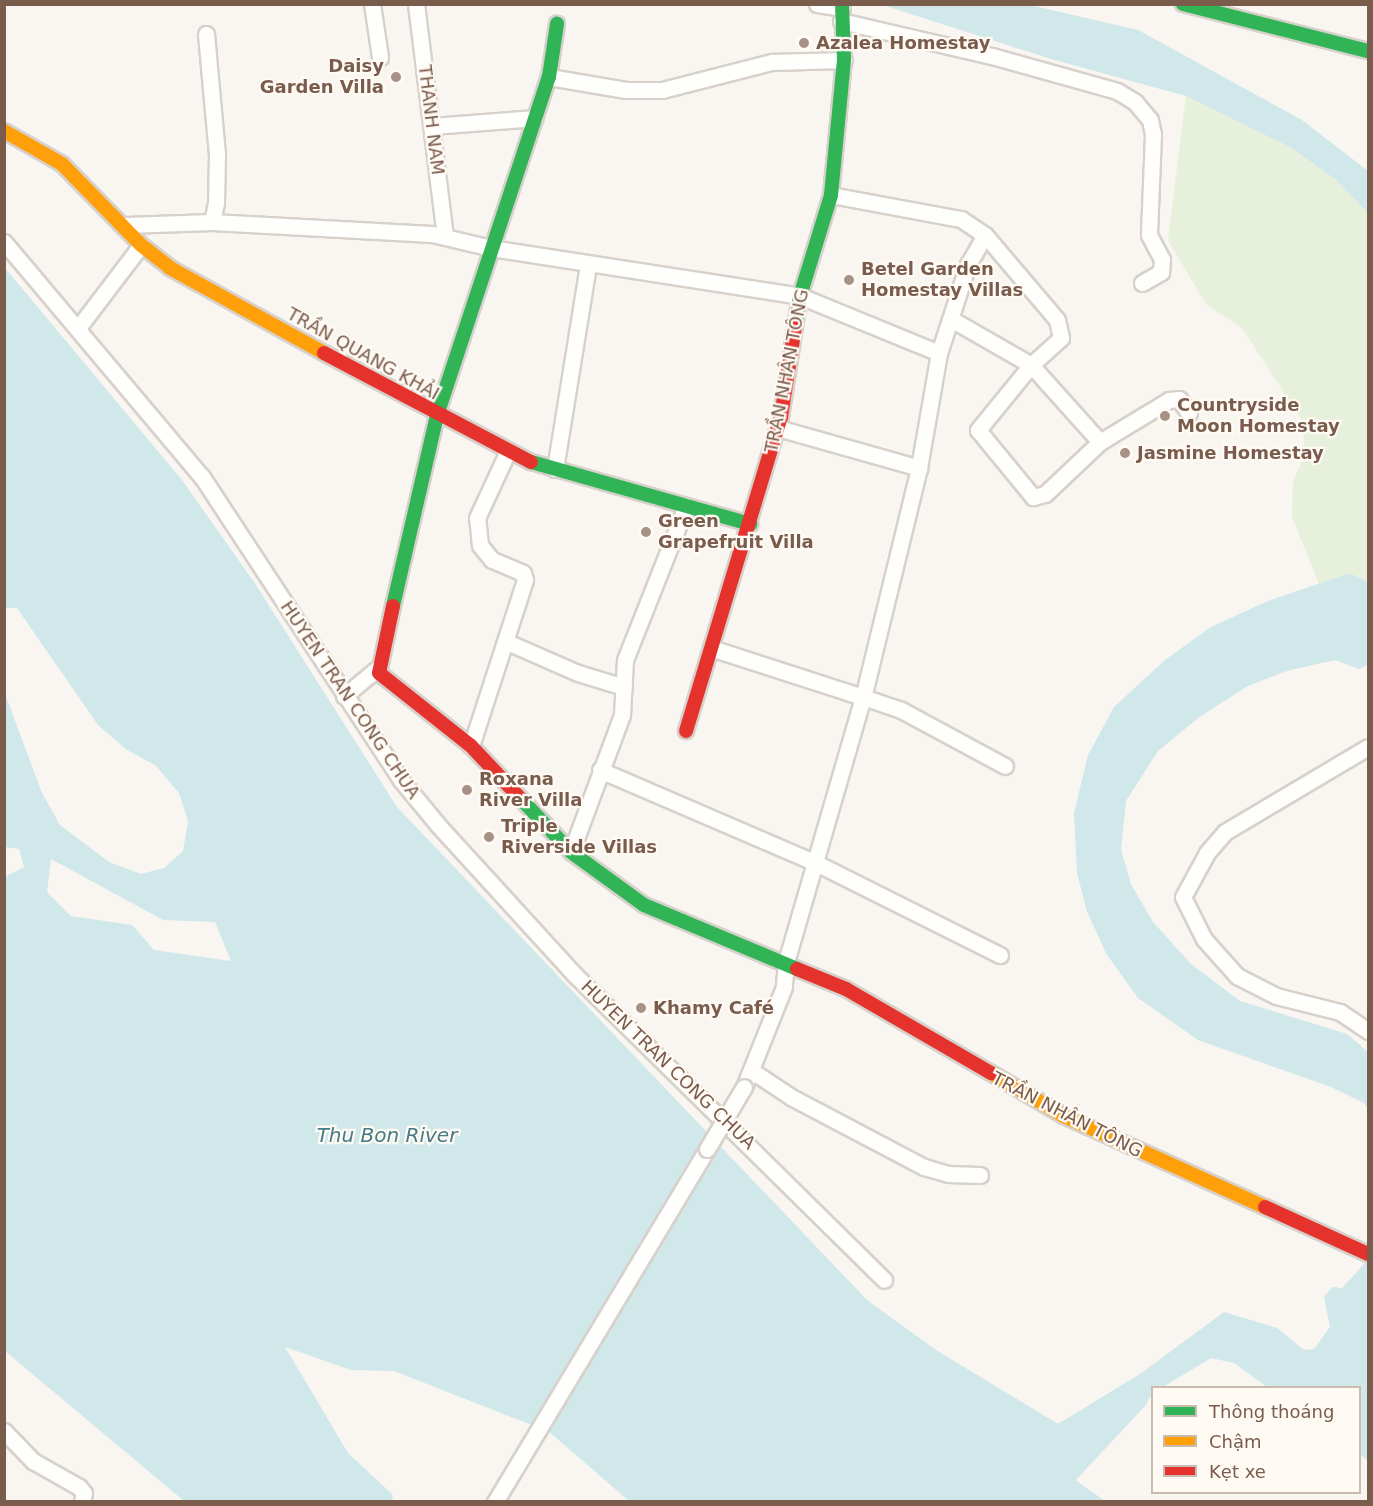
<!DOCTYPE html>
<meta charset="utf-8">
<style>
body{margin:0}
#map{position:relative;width:1373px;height:1506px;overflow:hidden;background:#f9f5f0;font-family:"DejaVu Sans",sans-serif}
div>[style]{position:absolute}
.green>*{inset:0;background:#e7f0db}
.water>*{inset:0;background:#d0e8ea}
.river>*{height:24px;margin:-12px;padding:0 12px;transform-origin:12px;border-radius:12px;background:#d0e8ea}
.roads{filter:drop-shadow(2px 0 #d7d1cb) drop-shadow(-2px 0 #d7d1cb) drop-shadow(0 2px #d7d1cb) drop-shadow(0 -2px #d7d1cb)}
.street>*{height:15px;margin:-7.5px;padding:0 7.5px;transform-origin:7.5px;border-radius:7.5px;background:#fefefd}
.fast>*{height:14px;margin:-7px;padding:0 7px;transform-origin:7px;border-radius:7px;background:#30b455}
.slow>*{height:14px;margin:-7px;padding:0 7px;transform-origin:7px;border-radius:7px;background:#ff9f0a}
.jam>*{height:14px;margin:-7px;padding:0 7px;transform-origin:7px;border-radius:7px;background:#e5322d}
.bridges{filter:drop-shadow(2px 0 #d7d1cb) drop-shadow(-2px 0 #d7d1cb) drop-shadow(0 2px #d7d1cb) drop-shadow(0 -2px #d7d1cb)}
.street-bridge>*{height:15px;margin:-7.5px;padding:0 7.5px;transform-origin:7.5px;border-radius:7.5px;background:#fefefd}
.dots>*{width:16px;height:16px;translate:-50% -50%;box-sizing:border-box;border:3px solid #fffaf3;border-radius:50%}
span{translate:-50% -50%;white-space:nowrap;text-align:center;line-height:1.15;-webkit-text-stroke:4.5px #fffaf3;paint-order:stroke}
.poi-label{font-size:18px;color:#7a5c4d;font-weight:700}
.left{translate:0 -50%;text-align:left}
.right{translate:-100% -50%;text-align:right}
.street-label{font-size:18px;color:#7a5c4d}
.water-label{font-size:20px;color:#437c86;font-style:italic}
.frame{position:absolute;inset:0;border:6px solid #7a5c4d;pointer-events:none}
.legend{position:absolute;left:1151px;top:1386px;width:210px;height:108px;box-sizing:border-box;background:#fffaf3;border:2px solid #cabbb1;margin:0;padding:8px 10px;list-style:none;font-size:18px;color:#7a5c4d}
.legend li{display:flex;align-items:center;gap:12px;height:30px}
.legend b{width:30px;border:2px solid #cabbb1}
</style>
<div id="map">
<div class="green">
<i style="clip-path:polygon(1186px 95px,1290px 147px,1335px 179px,1368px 213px,1368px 582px,1350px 573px,1319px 584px,1292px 517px,1293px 482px,1305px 454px,1302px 420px,1242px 328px,1206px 304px,1168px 240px)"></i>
</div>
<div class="water">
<i style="clip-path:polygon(883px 5px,1030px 5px,1138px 30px,1302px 120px,1368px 171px,1368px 213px,1335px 179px,1290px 147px,1186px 96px,1051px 59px)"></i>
<i style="clip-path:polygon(evenodd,5px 268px,182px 480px,254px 582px,397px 807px,867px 1300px,936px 1350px,1058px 1424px,1140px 1374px,1224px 1312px,1277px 1328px,1304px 1350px,1314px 1349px,1330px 1327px,1324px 1297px,1332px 1287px,1342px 1288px,1368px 1260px,1368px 1461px,1360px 1454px,1360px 1388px,1267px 1387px,1234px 1363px,1211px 1358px,1163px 1387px,1152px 1388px,1152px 1396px,1130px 1413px,1086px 1435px,1076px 1449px,1074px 1479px,1105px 1501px,629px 1501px,540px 1424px,537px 1427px,394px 1371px,351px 1370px,285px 1347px,348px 1453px,392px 1494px,393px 1501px,184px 1501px,5px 1351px,4px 877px,24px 867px,19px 849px,5px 847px,4px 691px,42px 793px,60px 825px,109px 862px,141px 874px,164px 868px,183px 851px,188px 821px,179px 793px,155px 765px,127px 750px,98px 725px,17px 608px,5px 608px,5px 268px,51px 859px,163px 920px,215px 922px,231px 961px,154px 950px,132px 925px,71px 916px,47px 892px,51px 859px)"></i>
<i style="clip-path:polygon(1350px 573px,1368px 582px,1368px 665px,1359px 669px,1335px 660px,1290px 670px,1248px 686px,1198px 718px,1158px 751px,1126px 801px,1121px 850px,1131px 884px,1153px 922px,1191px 964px,1240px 1001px,1347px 1034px,1368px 1052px,1368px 1110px,1364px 1103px,1331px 1087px,1198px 1040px,1138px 998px,1107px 955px,1087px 912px,1077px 873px,1074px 813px,1088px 755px,1114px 707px,1165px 660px,1211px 627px,1268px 601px)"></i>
</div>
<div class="river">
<i style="left:1039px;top:1502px;width:142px;rotate:-47deg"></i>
</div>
<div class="roads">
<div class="street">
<i style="left:372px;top:4px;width:54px;rotate:81.4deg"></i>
<i style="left:416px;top:4px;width:234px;rotate:82.9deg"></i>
<i style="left:817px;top:4px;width:25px;rotate:9deg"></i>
<i style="left:841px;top:21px;width:155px;rotate:13.1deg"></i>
<i style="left:992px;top:56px;width:130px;rotate:15.6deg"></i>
<i style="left:1117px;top:91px;width:21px;rotate:31deg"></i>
<i style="left:1135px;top:102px;width:23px;rotate:50deg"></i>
<i style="left:1150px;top:120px;width:14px;rotate:78deg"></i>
<i style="left:1153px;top:134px;width:101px;rotate:92.3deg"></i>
<i style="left:1149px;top:235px;width:27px;rotate:62deg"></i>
<i style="left:1162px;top:259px;width:13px;rotate:94deg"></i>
<i style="left:1161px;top:272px;width:22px;rotate:150deg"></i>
<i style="left:206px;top:34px;width:121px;rotate:84.8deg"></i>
<i style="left:217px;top:154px;width:49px;rotate:91.2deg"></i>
<i style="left:216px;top:203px;width:19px;rotate:102deg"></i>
<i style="left:549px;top:77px;width:78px;rotate:9.6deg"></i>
<i style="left:626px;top:90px;width:36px"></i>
<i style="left:662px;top:90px;width:114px;rotate:-14.3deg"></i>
<i style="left:772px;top:62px;width:72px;rotate:-1.6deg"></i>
<i style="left:433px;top:126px;width:102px;rotate:-4.5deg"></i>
<i style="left:831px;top:195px;width:132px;rotate:10.5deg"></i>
<i style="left:961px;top:219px;width:29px;rotate:34deg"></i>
<i style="left:985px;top:235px;width:111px;rotate:49.7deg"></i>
<i style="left:1057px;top:320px;width:18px;rotate:77deg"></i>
<i style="left:1061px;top:338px;width:40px;rotate:138deg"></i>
<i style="left:1031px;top:365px;width:84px;rotate:129.2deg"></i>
<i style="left:978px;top:430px;width:87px;rotate:50.6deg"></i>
<i style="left:1033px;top:497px;width:12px;rotate:-14deg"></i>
<i style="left:1045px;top:494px;width:76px;rotate:-43.4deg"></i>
<i style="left:1100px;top:442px;width:81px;rotate:-31.3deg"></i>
<i style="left:1169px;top:400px;width:10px;rotate:-6deg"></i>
<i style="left:1179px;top:399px;width:17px;rotate:54deg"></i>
<i style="left:125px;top:225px;width:87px;rotate:-2deg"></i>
<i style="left:212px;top:222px;width:220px;rotate:3.1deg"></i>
<i style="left:432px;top:234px;width:61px;rotate:13.3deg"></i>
<i style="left:491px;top:248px;width:313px;rotate:8.8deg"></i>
<i style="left:800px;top:296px;width:150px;rotate:22.3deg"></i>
<i style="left:985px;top:235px;width:34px;rotate:120deg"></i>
<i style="left:968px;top:264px;width:94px;rotate:108deg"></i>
<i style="left:939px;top:353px;width:117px;rotate:99.9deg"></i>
<i style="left:919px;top:468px;width:236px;rotate:103.7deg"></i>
<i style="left:863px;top:697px;width:40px;rotate:18.9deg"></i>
<i style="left:901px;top:710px;width:118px;rotate:28.3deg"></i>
<i style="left:4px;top:242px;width:307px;rotate:49.9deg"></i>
<i style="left:202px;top:477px;width:363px;rotate:56.7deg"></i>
<i style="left:401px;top:780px;width:58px;rotate:50.6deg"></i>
<i style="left:438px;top:825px;width:203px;rotate:47.6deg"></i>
<i style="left:575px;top:975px;width:434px;rotate:44.6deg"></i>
<i style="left:951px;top:319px;width:92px;rotate:29.9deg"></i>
<i style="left:1031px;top:365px;width:103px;rotate:48.1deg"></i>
<i style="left:78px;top:328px;width:104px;rotate:-52.8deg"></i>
<i style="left:778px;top:428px;width:147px;rotate:15.8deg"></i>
<i style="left:555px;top:469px;width:207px;rotate:-80.8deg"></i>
<i style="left:507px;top:642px;width:77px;rotate:23.6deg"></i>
<i style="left:578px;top:673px;width:48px;rotate:16.9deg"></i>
<i style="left:714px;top:649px;width:157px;rotate:17.9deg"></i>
<i style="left:863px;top:697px;width:276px;rotate:106.2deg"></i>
<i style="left:786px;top:962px;width:25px;rotate:95deg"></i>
<i style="left:784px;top:987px;width:108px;rotate:111.8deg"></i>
<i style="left:344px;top:696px;width:44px;rotate:-39.5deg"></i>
<i style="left:471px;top:746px;width:175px;rotate:-72deg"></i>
<i style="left:525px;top:580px;width:7px;rotate:-106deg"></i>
<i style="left:523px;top:573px;width:34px;rotate:-157deg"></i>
<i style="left:492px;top:560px;width:19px;rotate:-129deg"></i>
<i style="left:480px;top:545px;width:27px;rotate:-96deg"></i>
<i style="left:477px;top:518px;width:74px;rotate:-65.2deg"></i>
<i style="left:1368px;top:747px;width:166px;rotate:149.3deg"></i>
<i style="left:1225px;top:832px;width:28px;rotate:131deg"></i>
<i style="left:1207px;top:853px;width:50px;rotate:118.6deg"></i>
<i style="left:1183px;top:897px;width:47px;rotate:63.4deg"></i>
<i style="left:1204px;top:939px;width:50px;rotate:48.3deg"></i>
<i style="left:1237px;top:976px;width:44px;rotate:27.1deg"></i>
<i style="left:1276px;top:996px;width:66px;rotate:14deg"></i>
<i style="left:1340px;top:1012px;width:34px;rotate:34deg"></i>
<i style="left:600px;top:770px;width:233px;rotate:23.3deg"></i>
<i style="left:814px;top:862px;width:208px;rotate:26.6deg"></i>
<i style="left:571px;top:852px;width:146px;rotate:-69.6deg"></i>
<i style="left:622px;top:715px;width:55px;rotate:-86.9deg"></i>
<i style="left:625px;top:660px;width:166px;rotate:-68.4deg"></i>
<i style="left:752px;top:1071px;width:47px;rotate:33.7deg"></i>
<i style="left:791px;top:1097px;width:150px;rotate:27.8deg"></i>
<i style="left:924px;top:1167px;width:25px;rotate:16deg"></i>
<i style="left:948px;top:1174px;width:32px;rotate:2deg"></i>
<i style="left:4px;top:1431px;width:42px;rotate:46deg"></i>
<i style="left:33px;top:1461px;width:53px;rotate:29.5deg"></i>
<i style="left:79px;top:1487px;width:8px;rotate:50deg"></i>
<i style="left:84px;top:1493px;width:9px;rotate:103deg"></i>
<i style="left:495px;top:1502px;width:412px;rotate:-59deg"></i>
</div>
<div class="fast">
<i style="left:1183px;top:4px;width:191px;rotate:14.3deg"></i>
<i style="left:795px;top:327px;width:31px;rotate:-81deg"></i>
<i style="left:800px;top:296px;width:106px;rotate:-72.9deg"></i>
<i style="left:831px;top:195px;width:136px;rotate:-84.5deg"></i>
<i style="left:844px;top:60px;width:56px;rotate:-92deg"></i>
<i style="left:531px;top:462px;width:228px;rotate:15.8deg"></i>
<i style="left:393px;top:606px;width:196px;rotate:-77deg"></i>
<i style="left:437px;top:415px;width:356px;rotate:-71.7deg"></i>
<i style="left:549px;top:77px;width:54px;rotate:-81.4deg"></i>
<i style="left:521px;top:799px;width:73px;rotate:46.7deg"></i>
<i style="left:571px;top:852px;width:90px;rotate:36deg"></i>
<i style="left:644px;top:905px;width:166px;rotate:22.7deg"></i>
</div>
<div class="slow">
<i style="left:4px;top:131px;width:67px;rotate:29.6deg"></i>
<i style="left:62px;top:164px;width:113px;rotate:45.7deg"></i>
<i style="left:141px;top:245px;width:37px;rotate:38deg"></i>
<i style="left:170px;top:268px;width:176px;rotate:28.9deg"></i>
<i style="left:991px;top:1073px;width:85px;rotate:30.5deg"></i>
<i style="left:1064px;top:1116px;width:221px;rotate:24.4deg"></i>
</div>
<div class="jam">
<i style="left:324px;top:353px;width:234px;rotate:27.8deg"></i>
<i style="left:393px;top:606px;width:68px;rotate:101.8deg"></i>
<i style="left:379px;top:673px;width:117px;rotate:38.4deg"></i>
<i style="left:471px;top:746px;width:73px;rotate:46.7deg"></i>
<i style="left:686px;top:731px;width:328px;rotate:-73.2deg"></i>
<i style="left:781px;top:417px;width:91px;rotate:-81.2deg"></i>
<i style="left:797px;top:969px;width:53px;rotate:22.2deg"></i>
<i style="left:846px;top:989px;width:168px;rotate:30.1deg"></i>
<i style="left:1265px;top:1207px;width:113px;rotate:24.5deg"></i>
</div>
</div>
<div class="bridges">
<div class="street-bridge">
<i style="left:707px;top:1149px;width:72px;rotate:-59.2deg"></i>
</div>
</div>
<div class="dots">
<i style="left:804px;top:43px;background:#a69286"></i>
<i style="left:396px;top:77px;background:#a69286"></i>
<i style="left:849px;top:280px;background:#a69286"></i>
<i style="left:1165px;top:416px;background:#a69286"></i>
<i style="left:1125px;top:453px;background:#a69286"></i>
<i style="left:646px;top:532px;background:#a69286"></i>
<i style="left:467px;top:790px;background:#a69286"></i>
<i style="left:489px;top:837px;background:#a69286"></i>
<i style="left:641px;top:1008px;background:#a69286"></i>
</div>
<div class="poi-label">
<span class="left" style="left:816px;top:43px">Azalea Homestay</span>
<span class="right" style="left:384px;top:77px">Daisy<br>Garden Villa</span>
<span class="left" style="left:861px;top:280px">Betel Garden<br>Homestay Villas</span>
<span class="left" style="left:1177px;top:416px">Countryside<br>Moon Homestay</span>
<span class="left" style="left:1137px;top:453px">Jasmine Homestay</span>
<span class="left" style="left:658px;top:532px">Green<br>Grapefruit Villa</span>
<span class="left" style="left:479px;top:790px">Roxana<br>River Villa</span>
<span class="left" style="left:501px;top:837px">Triple<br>Riverside Villas</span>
<span class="left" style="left:653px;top:1008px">Khamy Café</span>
</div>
<div class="street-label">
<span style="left:431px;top:120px;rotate:83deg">THANH NAM</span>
<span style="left:363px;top:354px;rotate:29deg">TRẦN QUANG KHẢI</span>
<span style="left:787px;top:371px;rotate:-79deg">TRẦN NHÂN TÔNG</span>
<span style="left:350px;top:700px;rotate:56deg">HUYEN TRAN CONG CHUA</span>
<span style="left:668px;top:1065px;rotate:44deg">HUYEN TRAN CONG CHUA</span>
<span style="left:1067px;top:1115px;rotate:27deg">TRẦN NHÂN TÔNG</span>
</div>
<div class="water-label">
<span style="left:387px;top:1135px">Thu Bon River</span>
</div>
<div class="frame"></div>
<ul class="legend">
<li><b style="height:8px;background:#30b455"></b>Thông thoáng</li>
<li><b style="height:8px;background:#ff9f0a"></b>Chậm</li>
<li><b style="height:8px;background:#e5322d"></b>Kẹt xe</li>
</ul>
</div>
